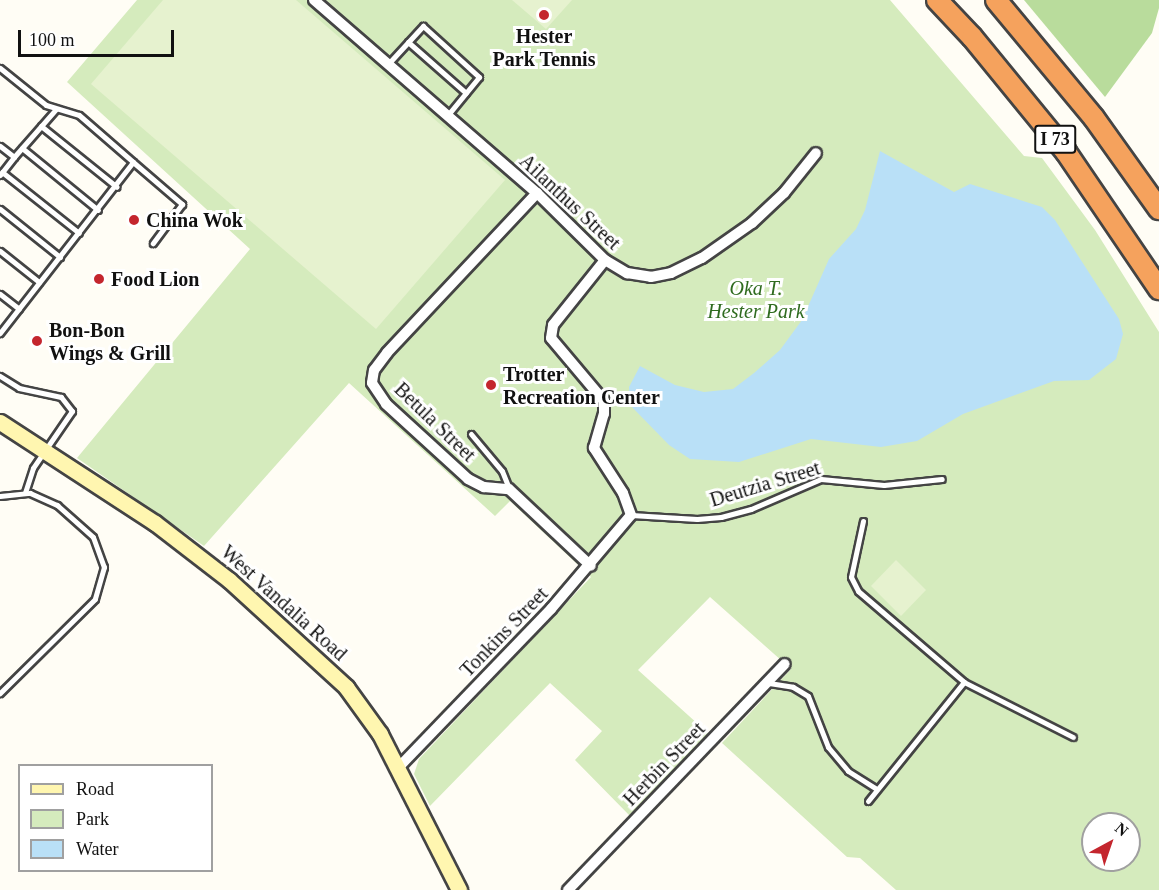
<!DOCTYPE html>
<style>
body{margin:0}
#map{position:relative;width:1159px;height:890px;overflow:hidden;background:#fffdf5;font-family:Georgia,serif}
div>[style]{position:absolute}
.green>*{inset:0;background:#d5ebbd}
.forest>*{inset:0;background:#b9dc9c}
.pitch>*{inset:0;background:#e6f2cf}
.water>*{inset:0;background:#b9e0f7}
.roads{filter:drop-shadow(2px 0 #444) drop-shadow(-2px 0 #444) drop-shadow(0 2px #444) drop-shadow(0 -2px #444)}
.lane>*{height:5px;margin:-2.5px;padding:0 2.5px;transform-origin:2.5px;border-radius:2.5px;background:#fff}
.street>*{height:10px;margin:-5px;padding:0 5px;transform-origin:5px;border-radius:5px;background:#fff}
.secondary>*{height:15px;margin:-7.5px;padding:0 7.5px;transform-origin:7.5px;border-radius:7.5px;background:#fff6b0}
.highway>*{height:20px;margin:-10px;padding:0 10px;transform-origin:10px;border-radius:10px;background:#f5a25d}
.dots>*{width:16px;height:16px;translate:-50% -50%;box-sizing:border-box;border:3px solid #fff;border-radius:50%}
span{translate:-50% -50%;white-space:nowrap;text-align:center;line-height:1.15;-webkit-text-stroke:6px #fff;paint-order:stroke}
.shield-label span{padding:2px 4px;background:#fff;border:2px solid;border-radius:4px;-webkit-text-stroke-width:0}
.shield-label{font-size:18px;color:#111;font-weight:700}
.poi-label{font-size:20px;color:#111;font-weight:700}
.left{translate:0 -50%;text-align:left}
.street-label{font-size:20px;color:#111}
.park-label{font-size:20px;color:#2f6b1f;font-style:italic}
.legend{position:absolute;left:18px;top:764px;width:195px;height:108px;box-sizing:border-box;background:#fff;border:2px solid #a0a0a0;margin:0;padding:8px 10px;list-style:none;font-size:18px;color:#111}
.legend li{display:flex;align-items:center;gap:12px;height:30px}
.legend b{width:30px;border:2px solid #a0a0a0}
.north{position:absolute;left:1081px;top:812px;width:60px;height:60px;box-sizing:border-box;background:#fff;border:2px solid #a0a0a0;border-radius:50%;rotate:40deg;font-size:16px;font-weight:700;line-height:24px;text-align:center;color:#111}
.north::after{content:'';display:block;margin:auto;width:21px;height:27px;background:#c4262e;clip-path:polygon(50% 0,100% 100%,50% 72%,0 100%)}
.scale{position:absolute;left:18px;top:30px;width:156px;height:27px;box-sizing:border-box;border:3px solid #111;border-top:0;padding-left:8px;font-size:18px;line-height:21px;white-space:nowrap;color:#111;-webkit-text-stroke:4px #fff;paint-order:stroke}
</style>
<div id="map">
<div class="green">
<i style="clip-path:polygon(evenodd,137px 0,890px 0,1024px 156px,1042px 158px,1095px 230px,1159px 332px,1159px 890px,896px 890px,860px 858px,847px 857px,722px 743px,791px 669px,710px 597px,638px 670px,709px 734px,630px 816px,575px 760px,602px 731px,550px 683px,430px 806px,414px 774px,419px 759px,591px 577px,510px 501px,495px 516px,349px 383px,204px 546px,77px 458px,250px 249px,67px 82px,137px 0,1093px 824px,1129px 824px,1129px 860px,1093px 860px,1093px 824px)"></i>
</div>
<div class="forest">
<i style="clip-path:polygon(1024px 0,1159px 0,1159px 8px,1152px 33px,1105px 97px)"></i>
</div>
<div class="pitch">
<i style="clip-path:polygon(163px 0,296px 0,505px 180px,376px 329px,91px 84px)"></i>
<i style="clip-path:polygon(512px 0,572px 0,546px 29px)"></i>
<i style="clip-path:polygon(896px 560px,926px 590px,901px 616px,871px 586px)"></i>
</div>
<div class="water">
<i style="clip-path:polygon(880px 151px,954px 192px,970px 184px,1042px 207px,1055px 220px,1119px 319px,1123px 334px,1116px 359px,1089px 380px,1054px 381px,963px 414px,917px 441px,881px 447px,811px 439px,739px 462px,690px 459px,669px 445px,630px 405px,629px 387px,640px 366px,675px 385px,704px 392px,733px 389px,754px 373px,780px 350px,802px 320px,829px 259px,856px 229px,865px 210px)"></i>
</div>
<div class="roads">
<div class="lane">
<i style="left:408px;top:42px;width:77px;rotate:41.3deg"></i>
<i style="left:388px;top:64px;width:52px;rotate:-47.4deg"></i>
<i style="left:423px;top:26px;width:76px;rotate:42.3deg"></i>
<i style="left:479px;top:77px;width:50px;rotate:129.4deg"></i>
<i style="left:0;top:68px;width:59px;rotate:38.8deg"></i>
<i style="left:46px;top:105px;width:34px;rotate:17deg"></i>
<i style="left:79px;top:115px;width:72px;rotate:41deg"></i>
<i style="left:133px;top:162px;width:217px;rotate:127.9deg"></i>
<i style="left:41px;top:126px;width:97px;rotate:38.8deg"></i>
<i style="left:0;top:146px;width:18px;rotate:38deg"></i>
<i style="left:14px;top:157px;width:64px;rotate:-48.8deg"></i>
<i style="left:22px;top:148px;width:98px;rotate:39.2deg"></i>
<i style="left:133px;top:162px;width:65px;rotate:40.6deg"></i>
<i style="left:182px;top:204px;width:49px;rotate:126.6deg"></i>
<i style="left:2px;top:172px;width:98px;rotate:38.4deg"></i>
<i style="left:0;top:175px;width:23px;rotate:-52deg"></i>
<i style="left:0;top:209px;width:77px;rotate:38.7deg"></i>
<i style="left:0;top:251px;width:50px;rotate:38.5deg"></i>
<i style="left:0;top:294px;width:24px;rotate:38deg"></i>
<i style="left:0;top:376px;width:22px;rotate:32deg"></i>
<i style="left:19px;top:388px;width:43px;rotate:12.1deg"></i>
<i style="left:61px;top:397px;width:18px;rotate:52deg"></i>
<i style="left:72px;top:411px;width:69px;rotate:124.4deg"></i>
<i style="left:33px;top:468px;width:26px;rotate:108deg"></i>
<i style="left:471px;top:434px;width:48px;rotate:50deg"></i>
<i style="left:502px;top:471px;width:18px;rotate:68deg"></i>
<i style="left:0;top:496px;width:30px;rotate:-6deg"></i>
<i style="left:30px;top:493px;width:30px;rotate:24deg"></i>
<i style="left:57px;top:505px;width:48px;rotate:41.6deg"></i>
<i style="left:93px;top:537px;width:32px;rotate:70deg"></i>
<i style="left:104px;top:567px;width:33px;rotate:106deg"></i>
<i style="left:95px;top:599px;width:134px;rotate:135.3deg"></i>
<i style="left:631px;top:515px;width:66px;rotate:3.5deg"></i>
<i style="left:697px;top:519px;width:24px;rotate:-5deg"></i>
<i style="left:721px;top:517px;width:31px;rotate:-15deg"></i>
<i style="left:751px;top:509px;width:76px;rotate:-23.2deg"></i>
<i style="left:821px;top:479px;width:63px;rotate:5.4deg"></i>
<i style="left:884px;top:485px;width:58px;rotate:-5.9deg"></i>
<i style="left:863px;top:521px;width:57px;rotate:102.1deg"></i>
<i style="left:851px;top:577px;width:16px;rotate:63deg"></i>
<i style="left:858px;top:591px;width:140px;rotate:40.6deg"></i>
<i style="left:964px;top:682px;width:122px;rotate:26.8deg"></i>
<i style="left:769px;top:683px;width:24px;rotate:9deg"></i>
<i style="left:793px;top:687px;width:17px;rotate:31deg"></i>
<i style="left:808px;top:696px;width:55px;rotate:68.6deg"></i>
<i style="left:828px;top:747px;width:31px;rotate:50deg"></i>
<i style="left:848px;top:771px;width:34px;rotate:32deg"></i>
<i style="left:868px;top:801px;width:153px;rotate:-51.1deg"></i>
</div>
<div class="street">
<i style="left:314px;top:0;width:295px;rotate:40.9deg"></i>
<i style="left:537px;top:193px;width:95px;rotate:44.6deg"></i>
<i style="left:605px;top:260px;width:26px;rotate:31deg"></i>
<i style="left:627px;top:273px;width:24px;rotate:9deg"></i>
<i style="left:651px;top:277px;width:20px;rotate:-11deg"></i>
<i style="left:671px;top:273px;width:34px;rotate:-26deg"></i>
<i style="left:702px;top:258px;width:61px;rotate:-35deg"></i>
<i style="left:752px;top:223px;width:44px;rotate:-43.2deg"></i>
<i style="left:784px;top:193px;width:51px;rotate:-51.3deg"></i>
<i style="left:537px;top:193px;width:219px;rotate:133.2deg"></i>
<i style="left:387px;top:353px;width:21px;rotate:127deg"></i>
<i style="left:374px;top:370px;width:13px;rotate:99deg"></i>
<i style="left:372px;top:383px;width:25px;rotate:56deg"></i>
<i style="left:386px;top:404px;width:111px;rotate:42.4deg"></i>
<i style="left:468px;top:479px;width:18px;rotate:27deg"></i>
<i style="left:484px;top:487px;width:25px;rotate:5deg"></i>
<i style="left:509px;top:489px;width:112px;rotate:43.2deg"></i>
<i style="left:397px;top:769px;width:222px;rotate:-46.1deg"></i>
<i style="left:551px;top:609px;width:123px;rotate:-49.6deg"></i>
<i style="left:631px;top:515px;width:23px;rotate:-110deg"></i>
<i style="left:623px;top:493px;width:54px;rotate:-122.8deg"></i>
<i style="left:594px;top:448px;width:35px;rotate:-74deg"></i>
<i style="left:604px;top:414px;width:13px;rotate:-90deg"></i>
<i style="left:604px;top:401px;width:82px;rotate:-130.1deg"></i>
<i style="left:551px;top:338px;width:13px;rotate:-81deg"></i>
<i style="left:553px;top:325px;width:83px;rotate:-51.3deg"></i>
<i style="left:568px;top:890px;width:313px;rotate:-46.2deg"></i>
</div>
<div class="secondary">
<i style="left:0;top:422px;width:185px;rotate:33.1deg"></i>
<i style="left:155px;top:523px;width:93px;rotate:37.6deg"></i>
<i style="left:229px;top:580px;width:159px;rotate:42.4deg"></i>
<i style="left:346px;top:687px;width:58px;rotate:54.1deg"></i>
<i style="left:380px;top:734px;width:175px;rotate:63.1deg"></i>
</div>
<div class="highway">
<i style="left:937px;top:0;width:51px;rotate:46.6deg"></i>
<i style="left:972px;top:37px;width:149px;rotate:50.7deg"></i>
<i style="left:1066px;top:152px;width:166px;rotate:55.8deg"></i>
<i style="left:996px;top:0;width:153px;rotate:50.3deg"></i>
<i style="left:1094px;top:118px;width:112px;rotate:54.5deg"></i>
</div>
</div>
<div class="dots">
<i style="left:544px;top:15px;background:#c4262e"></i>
<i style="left:134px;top:220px;background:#c4262e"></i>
<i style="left:99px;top:279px;background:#c4262e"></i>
<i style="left:37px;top:341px;background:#c4262e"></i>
<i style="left:491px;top:385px;background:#c4262e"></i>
</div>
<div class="shield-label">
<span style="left:1055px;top:139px">I 73</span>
</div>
<div class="poi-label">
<span style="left:544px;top:48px">Hester<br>Park Tennis</span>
<span class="left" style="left:146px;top:220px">China Wok</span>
<span class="left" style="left:111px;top:279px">Food Lion</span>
<span class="left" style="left:49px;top:342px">Bon-Bon<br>Wings &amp; Grill</span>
<span class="left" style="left:503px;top:386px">Trotter<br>Recreation Center</span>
</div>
<div class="street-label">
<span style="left:570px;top:202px;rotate:43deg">Ailanthus Street</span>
<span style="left:435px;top:422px;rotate:44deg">Betula Street</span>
<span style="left:765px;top:484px;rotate:-17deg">Deutzia Street</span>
<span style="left:284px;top:603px;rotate:42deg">West Vandalia Road</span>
<span style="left:504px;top:632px;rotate:-46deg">Tonkins Street</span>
<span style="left:664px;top:764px;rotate:-46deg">Herbin Street</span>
</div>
<div class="park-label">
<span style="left:756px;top:300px">Oka T.<br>Hester Park</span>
</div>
<ul class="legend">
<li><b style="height:8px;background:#fff6b0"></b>Road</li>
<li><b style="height:16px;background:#d5ebbd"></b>Park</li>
<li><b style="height:16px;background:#b9e0f7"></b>Water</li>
</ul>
<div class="north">N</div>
<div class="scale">100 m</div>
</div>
